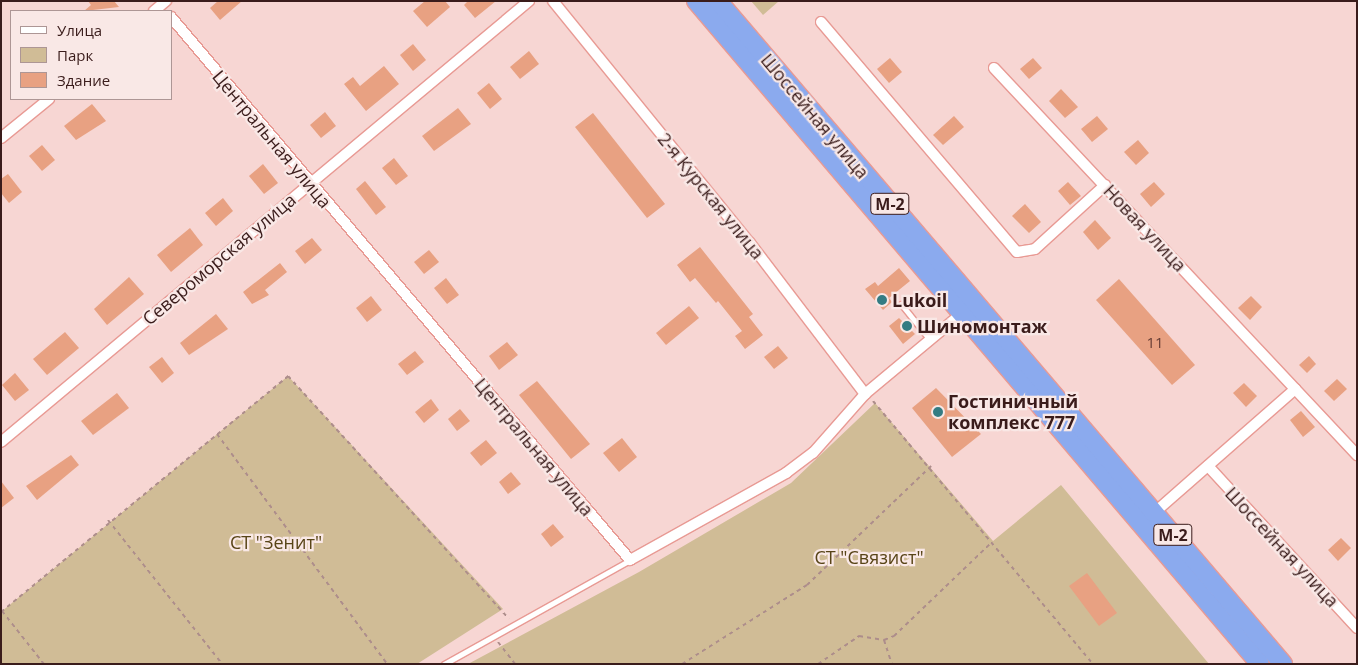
<!DOCTYPE html>
<meta charset="utf-8">
<style>
body{margin:0}
#map{position:relative;width:1358px;height:665px;overflow:hidden;background:#f7d6d3;font-family:"Open Sans",sans-serif}
div>[style]{position:absolute}
.green>*{inset:0;background:#d0bc96}
.building>*{inset:0;background:#e8a182}
.path>*{height:2px;margin-top:-1px;transform-origin:0;background:repeating-linear-gradient(90deg,#ad8d8b 0 4px,transparent 0 8px)}
.roads{filter:drop-shadow(1px 0 #e89a94) drop-shadow(-1px 0 #e89a94) drop-shadow(0 1px #e89a94) drop-shadow(0 -1px #e89a94)}
.service>*{height:5px;margin:-2.5px;padding:0 2.5px;transform-origin:2.5px;border-radius:2.5px;background:#fff}
.minor>*{height:10px;margin:-5px;padding:0 5px;transform-origin:5px;border-radius:5px;background:#fff}
.trunk>*{height:18px;margin:-9px;padding:0 9px;transform-origin:9px;border-radius:9px;background:#8baaee}
.dots>*{width:14px;height:14px;translate:-50% -50%;box-sizing:border-box;border:2px solid #f9e8e6;border-radius:50%}
span{translate:-50% -50%;white-space:nowrap;text-align:center;line-height:1.15;-webkit-text-stroke:4.5px #f9e8e6;paint-order:stroke}
.number-label{font-size:15px;color:#663d35}
.number-label span{-webkit-text-stroke-width:0}
.shield-label span{padding:1px 4px;background:#f9e8e6;border:1px solid;border-radius:4px;-webkit-text-stroke-width:0}
.shield-label{font-size:16px;color:#3a1c1b;font-weight:700}
.street-label{font-size:18px;color:#3a1c1b}
.poi-label{font-size:18px;color:#3a1c1b;font-weight:700}
.left{translate:0 -50%;text-align:left}
.park-label{font-size:18px;color:#584417}
.frame{position:absolute;inset:0;border:2px solid #3a1c1b;pointer-events:none}
.legend{position:absolute;left:10px;top:10px;width:162px;height:90px;box-sizing:border-box;background:#f9e8e6;border:1px solid #ad9695;margin:0;padding:6px 9px;list-style:none;font-size:15px;color:#3a1c1b}
.legend li{display:flex;align-items:center;gap:10px;height:25px}
.legend b{width:25px;border:1px solid #ad9695}
</style>
<div id="map">
<div class="green">
<i style="clip-path:polygon(751px 1px,779px 1px,763px 15px)"></i>
<i style="clip-path:polygon(288px 376px,503px 609px,417px 664px,1px 664px,1px 612px)"></i>
<i style="clip-path:polygon(875px 403px,993px 541px,1061px 485px,1209px 664px,468px 664px,639px 572px,791px 483px)"></i>
</div>
<div class="building">
<i style="clip-path:polygon(88px 1px,114px 1px,119px 7px,84px 11px,91px 5px)"></i>
<i style="clip-path:polygon(218px 1px,242px 1px,220px 20px,210px 8px)"></i>
<i style="clip-path:polygon(425px 1px,445px 1px,450px 7px,427px 27px,413px 11px)"></i>
<i style="clip-path:polygon(468px 1px,496px 1px,475px 18px,464px 5px)"></i>
<i style="clip-path:polygon(413px 44px,426px 60px,413px 71px,400px 55px)"></i>
<i style="clip-path:polygon(529px 51px,539px 64px,520px 79px,510px 67px)"></i>
<i style="clip-path:polygon(890px 58px,902px 72px,889px 83px,877px 69px)"></i>
<i style="clip-path:polygon(1033px 58px,1042px 68px,1029px 79px,1020px 69px)"></i>
<i style="clip-path:polygon(384px 66px,399px 84px,366px 111px,344px 84px,353px 77px,360px 86px)"></i>
<i style="clip-path:polygon(489px 83px,502px 99px,490px 109px,477px 93px)"></i>
<i style="clip-path:polygon(1061px 89px,1078px 107px,1065px 118px,1049px 101px)"></i>
<i style="clip-path:polygon(92px 104px,106px 121px,76px 140px,64px 126px)"></i>
<i style="clip-path:polygon(458px 108px,471px 124px,434px 151px,422px 136px)"></i>
<i style="clip-path:polygon(325px 112px,336px 126px,321px 138px,310px 125px)"></i>
<i style="clip-path:polygon(593px 113px,665px 204px,647px 218px,575px 127px)"></i>
<i style="clip-path:polygon(954px 116px,964px 127px,943px 145px,933px 135px)"></i>
<i style="clip-path:polygon(1097px 116px,1108px 129px,1092px 142px,1081px 129px)"></i>
<i style="clip-path:polygon(1138px 140px,1149px 153px,1136px 165px,1124px 152px)"></i>
<i style="clip-path:polygon(42px 145px,55px 160px,42px 171px,29px 156px)"></i>
<i style="clip-path:polygon(394px 158px,408px 176px,396px 185px,382px 168px)"></i>
<i style="clip-path:polygon(263px 164px,278px 183px,264px 194px,249px 176px)"></i>
<i style="clip-path:polygon(8px 174px,22px 192px,9px 203px,1px 193px,1px 179px)"></i>
<i style="clip-path:polygon(365px 181px,386px 207px,376px 215px,356px 189px)"></i>
<i style="clip-path:polygon(1068px 182px,1081px 196px,1070px 205px,1058px 191px)"></i>
<i style="clip-path:polygon(1154px 182px,1165px 194px,1151px 207px,1140px 194px)"></i>
<i style="clip-path:polygon(223px 198px,233px 211px,216px 226px,205px 213px)"></i>
<i style="clip-path:polygon(1025px 204px,1041px 222px,1029px 233px,1012px 216px)"></i>
<i style="clip-path:polygon(1095px 220px,1111px 238px,1098px 250px,1083px 232px)"></i>
<i style="clip-path:polygon(190px 228px,203px 245px,171px 272px,157px 255px)"></i>
<i style="clip-path:polygon(312px 238px,322px 250px,305px 264px,295px 251px)"></i>
<i style="clip-path:polygon(700px 247px,753px 314px,749px 317px,763px 335px,745px 349px,735px 336px,742px 331px,718px 301px,716px 303px,695px 278px,690px 282px,677px 265px)"></i>
<i style="clip-path:polygon(429px 250px,439px 262px,424px 274px,414px 262px)"></i>
<i style="clip-path:polygon(280px 263px,287px 272px,265px 290px,269px 295px,252px 304px,243px 292px)"></i>
<i style="clip-path:polygon(899px 268px,910px 281px,889px 298px,892px 302px,883px 310px,865px 289px,875px 282px,878px 286px)"></i>
<i style="clip-path:polygon(129px 277px,144px 294px,107px 325px,94px 309px)"></i>
<i style="clip-path:polygon(446px 278px,459px 295px,447px 304px,434px 288px)"></i>
<i style="clip-path:polygon(1119px 279px,1195px 365px,1172px 385px,1096px 300px)"></i>
<i style="clip-path:polygon(371px 296px,382px 310px,367px 322px,356px 308px)"></i>
<i style="clip-path:polygon(1251px 296px,1262px 307px,1250px 320px,1238px 308px)"></i>
<i style="clip-path:polygon(689px 306px,699px 318px,666px 345px,656px 333px)"></i>
<i style="clip-path:polygon(216px 314px,228px 329px,189px 355px,180px 343px)"></i>
<i style="clip-path:polygon(899px 318px,915px 334px,903px 344px,889px 326px)"></i>
<i style="clip-path:polygon(65px 332px,79px 348px,47px 375px,33px 359px)"></i>
<i style="clip-path:polygon(507px 342px,518px 355px,499px 370px,489px 356px)"></i>
<i style="clip-path:polygon(778px 346px,788px 358px,774px 369px,764px 357px)"></i>
<i style="clip-path:polygon(415px 351px,424px 362px,407px 375px,398px 364px)"></i>
<i style="clip-path:polygon(1309px 356px,1316px 364px,1307px 373px,1299px 365px)"></i>
<i style="clip-path:polygon(162px 357px,174px 373px,162px 383px,149px 367px)"></i>
<i style="clip-path:polygon(15px 373px,29px 390px,15px 401px,2px 385px)"></i>
<i style="clip-path:polygon(1337px 379px,1347px 389px,1334px 401px,1324px 391px)"></i>
<i style="clip-path:polygon(537px 381px,590px 444px,571px 459px,519px 395px)"></i>
<i style="clip-path:polygon(1244px 383px,1257px 396px,1246px 407px,1233px 393px)"></i>
<i style="clip-path:polygon(936px 388px,981px 434px,952px 457px,912px 408px)"></i>
<i style="clip-path:polygon(117px 393px,129px 408px,93px 435px,81px 421px)"></i>
<i style="clip-path:polygon(431px 399px,439px 410px,424px 423px,415px 412px)"></i>
<i style="clip-path:polygon(460px 409px,470px 421px,457px 431px,448px 419px)"></i>
<i style="clip-path:polygon(1301px 411px,1315px 427px,1303px 437px,1290px 420px)"></i>
<i style="clip-path:polygon(622px 438px,637px 457px,619px 472px,603px 453px)"></i>
<i style="clip-path:polygon(486px 440px,497px 453px,481px 466px,470px 453px)"></i>
<i style="clip-path:polygon(71px 455px,79px 465px,37px 500px,26px 486px)"></i>
<i style="clip-path:polygon(511px 472px,521px 484px,508px 494px,499px 482px)"></i>
<i style="clip-path:polygon(1px 481px,14px 498px,1px 508px)"></i>
<i style="clip-path:polygon(553px 524px,564px 537px,551px 547px,541px 534px)"></i>
<i style="clip-path:polygon(1341px 538px,1351px 548px,1338px 561px,1328px 550px)"></i>
<i style="clip-path:polygon(1087px 573px,1117px 613px,1099px 626px,1069px 586px)"></i>
</div>
<div class="path">
<i style="left:873px;top:401px;width:343px;rotate:50.1deg"></i>
<i style="left:217px;top:434px;width:286px;rotate:53.5deg"></i>
<i style="left:108px;top:520px;width:184px;rotate:51.6deg"></i>
<i style="left:2px;top:611px;width:68px;rotate:51.6deg"></i>
<i style="left:1px;top:612px;width:372px;rotate:-39.4deg"></i>
<i style="left:288px;top:376px;width:328px;rotate:47.7deg"></i>
<i style="left:884px;top:640px;width:25px;rotate:72deg"></i>
<i style="left:498px;top:642px;width:28px;rotate:52deg"></i>
<i style="left:682px;top:664px;width:148px;rotate:-32.3deg"></i>
<i style="left:807px;top:585px;width:172px;rotate:-43.8deg"></i>
<i style="left:818px;top:664px;width:50px;rotate:-34.3deg"></i>
<i style="left:859px;top:636px;width:25px;rotate:9deg"></i>
<i style="left:884px;top:640px;width:11px;rotate:-22deg"></i>
<i style="left:894px;top:636px;width:136px;rotate:-43.8deg"></i>
</div>
<div class="roads">
<div class="service">
<i style="left:901px;top:304px;width:46px;rotate:51.1deg"></i>
<i style="left:444px;top:664px;width:213px;rotate:-29.2deg"></i>
</div>
<div class="minor">
<i style="left:553px;top:1px;width:312px;rotate:50.9deg"></i>
<i style="left:750px;top:243px;width:190px;rotate:52.7deg"></i>
<i style="left:154px;top:11px;width:16px;rotate:-40deg"></i>
<i style="left:171px;top:17px;width:711px;rotate:49.79deg"></i>
<i style="left:630px;top:560px;width:179px;rotate:-29.1deg"></i>
<i style="left:786px;top:473px;width:34px;rotate:-37deg"></i>
<i style="left:813px;top:453px;width:79px;rotate:-48.6deg"></i>
<i style="left:865px;top:394px;width:125px;rotate:-39.8deg"></i>
<i style="left:821px;top:22px;width:302px;rotate:49.6deg"></i>
<i style="left:1017px;top:252px;width:18px;rotate:-9deg"></i>
<i style="left:1035px;top:249px;width:95px;rotate:-42.4deg"></i>
<i style="left:994px;top:68px;width:531px;rotate:46.83deg"></i>
<i style="left:1px;top:138px;width:62px;rotate:-39.1deg"></i>
<i style="left:1px;top:442px;width:688px;rotate:-39.87deg"></i>
<i style="left:1208px;top:466px;width:220px;rotate:47.4deg"></i>
<i style="left:1154px;top:513px;width:188px;rotate:-41.3deg"></i>
</div>
<div class="trunk">
<i style="left:696px;top:1px;width:870px;rotate:49.61deg"></i>
<i style="left:718px;top:1px;width:871px;rotate:49.56deg"></i>
</div>
</div>
<div class="dots">
<i style="left:882px;top:300px;background:#347c83"></i>
<i style="left:907px;top:326px;background:#347c83"></i>
<i style="left:938px;top:412px;background:#347c83"></i>
</div>
<div class="number-label">
<span style="left:1155px;top:343px">11</span>
</div>
<div class="shield-label">
<span style="left:890px;top:204px">М-2</span>
<span style="left:1173px;top:535px">М-2</span>
</div>
<div class="street-label">
<span style="left:815px;top:116px;rotate:50deg">Шоссейная улица</span>
<span style="left:272px;top:139px;rotate:50deg">Центральная улица</span>
<span style="left:711px;top:196px;rotate:51deg">2-я Курская улица</span>
<span style="left:1145px;top:228px;rotate:47deg">Новая улица</span>
<span style="left:219px;top:259px;rotate:-40deg">Североморская улица</span>
<span style="left:534px;top:447px;rotate:50deg">Центральная улица</span>
<span style="left:1282px;top:547px;rotate:47deg">Шоссейная улица</span>
</div>
<div class="poi-label">
<span class="left" style="left:892px;top:300px">Lukoil</span>
<span class="left" style="left:917px;top:326px">Шиномонтаж</span>
<span class="left" style="left:948px;top:412px">Гостиничный<br>комплекс 777</span>
</div>
<div class="park-label">
<span style="left:276px;top:542px">СТ "Зенит"</span>
<span style="left:869px;top:557px">СТ "Связист"</span>
</div>
<div class="frame"></div>
<ul class="legend">
<li><b style="height:6px;background:#fff"></b>Улица</li>
<li><b style="height:14px;background:#d0bc96"></b>Парк</li>
<li><b style="height:14px;background:#e8a182"></b>Здание</li>
</ul>
</div>
